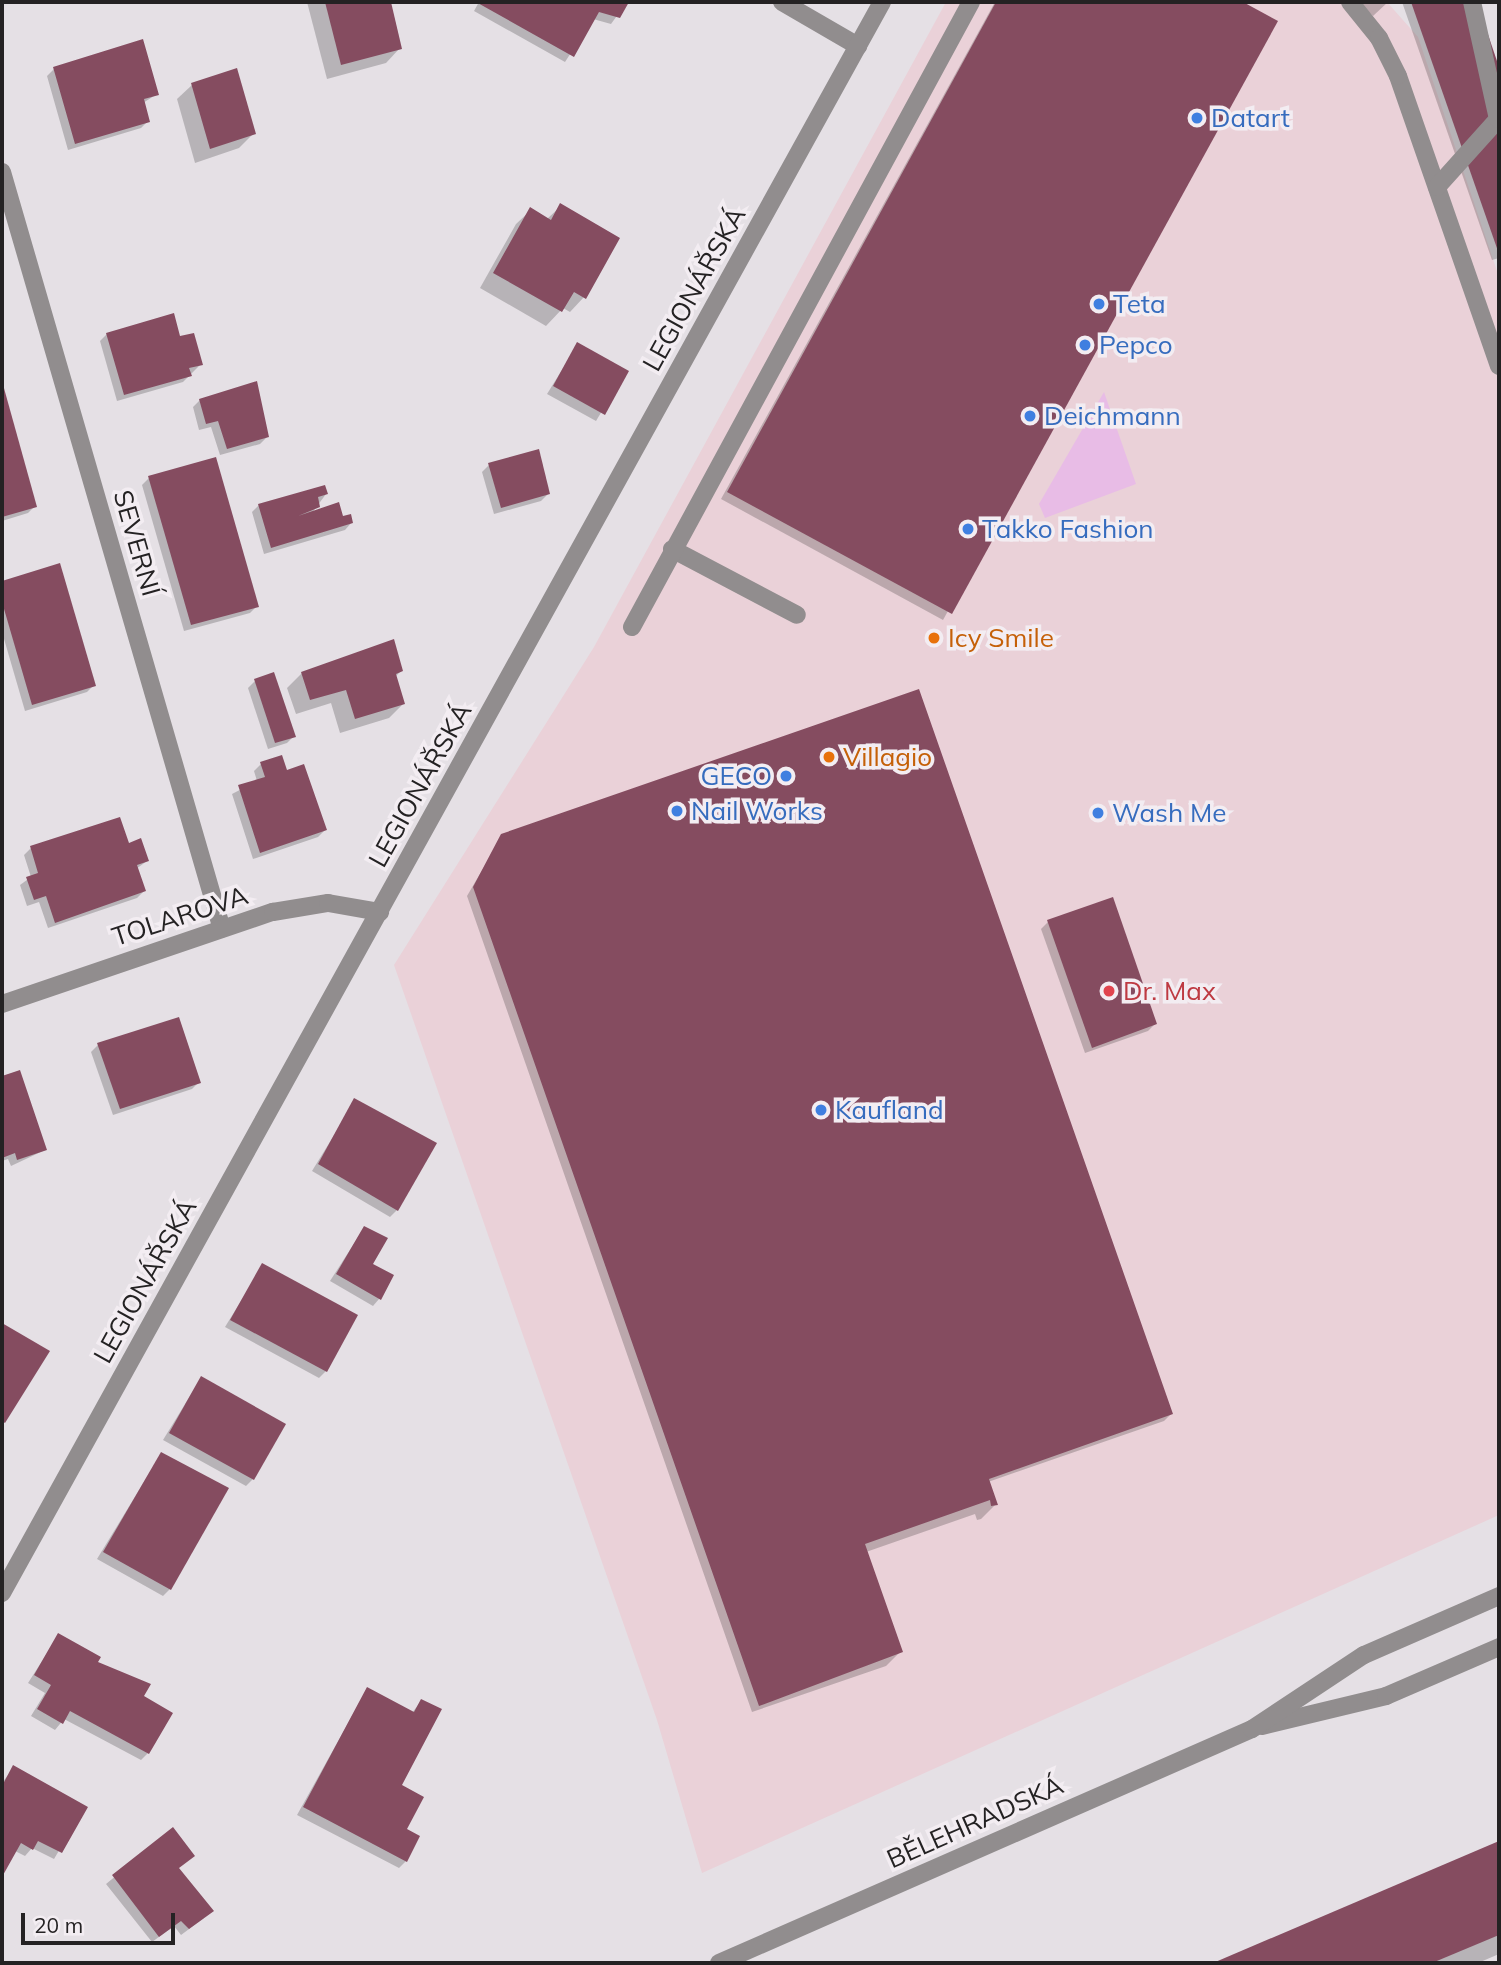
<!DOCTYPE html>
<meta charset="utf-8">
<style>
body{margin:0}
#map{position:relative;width:1501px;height:1965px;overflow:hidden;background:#e5e0e5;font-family:Mulish,sans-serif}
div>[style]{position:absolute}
.commercial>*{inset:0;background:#ead1d8}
.green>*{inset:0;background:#e8bce6}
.shadow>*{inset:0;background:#0003}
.building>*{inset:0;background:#854c60}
.lane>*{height:18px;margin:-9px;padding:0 9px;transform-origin:9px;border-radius:9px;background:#918d8e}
.street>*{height:18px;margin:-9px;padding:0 9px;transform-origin:9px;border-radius:9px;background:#918d8e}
.dots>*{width:19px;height:19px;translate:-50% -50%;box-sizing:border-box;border:4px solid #f3edf2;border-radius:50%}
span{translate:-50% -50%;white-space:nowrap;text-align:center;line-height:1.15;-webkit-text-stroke:7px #f3edf2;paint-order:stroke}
.shop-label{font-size:26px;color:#366cbe}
.left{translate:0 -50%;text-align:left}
.right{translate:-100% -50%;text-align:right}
.street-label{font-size:26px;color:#242223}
.food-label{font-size:26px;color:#c56008}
.health-label{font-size:26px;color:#be3a42}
.frame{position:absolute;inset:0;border:4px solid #242223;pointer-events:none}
.scale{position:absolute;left:21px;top:1913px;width:154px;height:32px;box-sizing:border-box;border:4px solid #242223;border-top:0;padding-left:9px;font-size:21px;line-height:24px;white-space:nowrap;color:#242223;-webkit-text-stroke:5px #f3edf2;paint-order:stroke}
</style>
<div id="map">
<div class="commercial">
<i style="clip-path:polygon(946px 2px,1387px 2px,1418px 37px,1499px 277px,1499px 1515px,702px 1873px,657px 1720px,394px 965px,594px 647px)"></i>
</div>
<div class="green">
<i style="clip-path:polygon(1104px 392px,1136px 484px,1045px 518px,1039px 504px)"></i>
</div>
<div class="shadow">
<i style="clip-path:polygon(307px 2px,389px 2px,400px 48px,386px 63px,327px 79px)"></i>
<i style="clip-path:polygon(479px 2px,627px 2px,611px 24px,593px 19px,565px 62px,474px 11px)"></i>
<i style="clip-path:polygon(995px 2px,1240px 2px,1276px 22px,943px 620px,721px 499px)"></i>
<i style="clip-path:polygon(1359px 2px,1388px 2px,1373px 16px)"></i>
<i style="clip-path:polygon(1402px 2px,1475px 2px,1499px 72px,1499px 258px,1492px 260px)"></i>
<i style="clip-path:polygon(141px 41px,157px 94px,143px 103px,148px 121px,141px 128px,68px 150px,47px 76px,54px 69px)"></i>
<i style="clip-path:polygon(192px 85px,254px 133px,239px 148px,195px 163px,177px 99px)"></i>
<i style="clip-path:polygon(561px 206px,584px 297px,570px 312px,563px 308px,546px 326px,480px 288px,516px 224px,531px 210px,547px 219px)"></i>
<i style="clip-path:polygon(107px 334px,179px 338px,201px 364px,183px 382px,117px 401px,100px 341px)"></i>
<i style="clip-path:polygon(578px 344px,626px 371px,596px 421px,547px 394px)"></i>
<i style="clip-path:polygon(256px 384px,267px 437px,260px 444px,220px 455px,211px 427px,199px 430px,193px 407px,200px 400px)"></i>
<i style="clip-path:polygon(2px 385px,35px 506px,28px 513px,2px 521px)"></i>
<i style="clip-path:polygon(489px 465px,548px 494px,541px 501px,494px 514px,482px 472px)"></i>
<i style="clip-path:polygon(149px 478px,257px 606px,250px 613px,184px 631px,142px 485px)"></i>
<i style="clip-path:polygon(326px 494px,312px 513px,352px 522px,345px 530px,264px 554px,252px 512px,259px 505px)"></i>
<i style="clip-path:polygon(59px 566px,94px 685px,87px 692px,25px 711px,2px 632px,2px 582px)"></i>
<i style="clip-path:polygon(401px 671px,395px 677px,403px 704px,389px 718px,340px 733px,331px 703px,296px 714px,287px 688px,302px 673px)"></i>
<i style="clip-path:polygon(255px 681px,294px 736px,287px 743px,268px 749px,248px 688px)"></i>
<i style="clip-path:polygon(261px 764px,286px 772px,325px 830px,318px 837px,253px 859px,232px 794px,257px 781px,254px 771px)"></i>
<i style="clip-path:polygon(502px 836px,1171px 1414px,1164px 1421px,988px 1482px,996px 1504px,981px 1519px,977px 1520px,975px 1514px,866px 1552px,901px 1651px,886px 1666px,752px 1712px,467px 896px)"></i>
<i style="clip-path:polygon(128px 845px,147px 861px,136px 869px,144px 891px,137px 898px,48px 928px,39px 902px,27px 906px,20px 885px,31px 877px,24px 855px,31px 848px)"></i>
<i style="clip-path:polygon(1048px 922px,1155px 1024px,1148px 1031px,1085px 1053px,1041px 929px)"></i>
<i style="clip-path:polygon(98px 1045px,199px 1082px,192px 1089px,113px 1115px,91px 1052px)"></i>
<i style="clip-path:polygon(19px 1072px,45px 1150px,11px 1166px,8px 1159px,2px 1161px,2px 1080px)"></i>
<i style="clip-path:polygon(355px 1101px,397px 1210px,390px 1217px,312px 1171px)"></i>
<i style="clip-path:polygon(364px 1228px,379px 1299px,373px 1306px,330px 1281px)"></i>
<i style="clip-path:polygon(263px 1265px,326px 1371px,319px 1378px,225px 1327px)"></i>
<i style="clip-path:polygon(2px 1325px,48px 1351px,2px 1424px)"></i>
<i style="clip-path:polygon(201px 1378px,253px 1479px,246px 1486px,163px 1440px)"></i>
<i style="clip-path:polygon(161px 1454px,170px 1589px,163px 1596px,97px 1559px)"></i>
<i style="clip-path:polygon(58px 1636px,142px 1697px,148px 1753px,141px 1760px,64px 1719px,55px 1730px,31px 1716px,45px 1693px,28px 1683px)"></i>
<i style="clip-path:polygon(367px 1689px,412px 1713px,421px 1701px,400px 1786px,406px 1861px,399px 1868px,297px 1815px)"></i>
<i style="clip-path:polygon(14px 1767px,85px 1807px,54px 1859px,32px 1848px,25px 1856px,15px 1851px,2px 1874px,2px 1783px)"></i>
<i style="clip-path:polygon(173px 1829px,178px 1869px,204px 1918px,181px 1935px,174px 1926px,152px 1942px,106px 1884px)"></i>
<i style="clip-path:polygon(1499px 1843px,1499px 1954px,1478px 1963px,1217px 1963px)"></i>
</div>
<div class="building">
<i style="clip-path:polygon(325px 2px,391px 2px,402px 49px,341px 65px)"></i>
<i style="clip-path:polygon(476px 2px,629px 2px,620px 18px,599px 12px,574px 57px)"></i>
<i style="clip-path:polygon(996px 2px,1243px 2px,1278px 21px,952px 614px,727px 492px)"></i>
<i style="clip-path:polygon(1411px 2px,1477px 2px,1499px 67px,1499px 254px)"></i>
<i style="clip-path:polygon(143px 39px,159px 95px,144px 99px,150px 122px,75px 144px,53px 67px)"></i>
<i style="clip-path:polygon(237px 68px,256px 134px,210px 149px,191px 83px)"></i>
<i style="clip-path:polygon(560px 203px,620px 238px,586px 299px,574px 292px,562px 312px,493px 273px,530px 207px,551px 220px)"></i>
<i style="clip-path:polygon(174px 313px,180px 336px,194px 333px,203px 365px,189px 368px,192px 376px,124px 395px,106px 333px)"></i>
<i style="clip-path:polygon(577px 342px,629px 371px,605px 415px,553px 386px)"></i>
<i style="clip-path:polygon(2px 381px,37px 507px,2px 517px)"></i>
<i style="clip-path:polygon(257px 381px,269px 437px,227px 449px,218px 421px,206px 424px,199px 399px)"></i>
<i style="clip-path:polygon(539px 449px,550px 494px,501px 508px,488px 463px)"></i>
<i style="clip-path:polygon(216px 457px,259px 607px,191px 625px,148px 476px)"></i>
<i style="clip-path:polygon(325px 485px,328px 494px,318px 497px,320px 507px,298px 516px,339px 502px,343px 516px,351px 514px,353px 523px,271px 548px,258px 504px)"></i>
<i style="clip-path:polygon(60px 563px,96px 686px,32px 705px,2px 602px,2px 581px)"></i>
<i style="clip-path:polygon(394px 639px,403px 671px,396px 674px,405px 704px,355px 719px,346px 690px,310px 700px,301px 672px)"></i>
<i style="clip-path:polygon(274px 672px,296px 737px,275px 743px,254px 679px)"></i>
<i style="clip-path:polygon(919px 689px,1173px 1414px,989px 1479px,998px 1505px,991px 1506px,990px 1500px,865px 1544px,903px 1652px,759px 1706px,473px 887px,501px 834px)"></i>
<i style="clip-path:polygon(282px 755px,287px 770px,304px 764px,327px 830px,260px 853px,238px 785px,265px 777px,260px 762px)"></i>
<i style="clip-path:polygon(120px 817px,129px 843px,141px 838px,149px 861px,137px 865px,146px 891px,55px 923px,46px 896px,34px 900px,26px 877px,38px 873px,30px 846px)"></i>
<i style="clip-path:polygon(1113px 897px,1157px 1024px,1092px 1048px,1047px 920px)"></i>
<i style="clip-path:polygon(179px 1017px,201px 1083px,120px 1109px,97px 1043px)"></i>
<i style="clip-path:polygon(20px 1070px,47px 1150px,17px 1160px,15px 1153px,2px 1158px,2px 1076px)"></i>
<i style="clip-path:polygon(354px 1098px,437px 1143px,398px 1211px,318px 1164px)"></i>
<i style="clip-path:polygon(364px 1226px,388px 1238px,373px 1264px,394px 1275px,381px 1300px,336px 1274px)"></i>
<i style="clip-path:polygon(262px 1263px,358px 1315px,327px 1372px,230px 1320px)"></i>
<i style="clip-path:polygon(2px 1323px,50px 1351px,5px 1423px,2px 1421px)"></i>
<i style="clip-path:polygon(201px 1376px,286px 1424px,254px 1480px,169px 1433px)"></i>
<i style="clip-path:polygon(161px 1452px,229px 1488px,171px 1590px,103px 1552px)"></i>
<i style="clip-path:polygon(58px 1633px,101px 1657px,98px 1662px,151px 1684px,144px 1696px,173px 1713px,149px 1754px,70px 1711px,63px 1724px,37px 1709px,51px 1685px,34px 1675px)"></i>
<i style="clip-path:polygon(367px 1687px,414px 1712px,421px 1699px,442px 1709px,402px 1785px,424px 1797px,407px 1829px,420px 1836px,407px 1862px,303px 1807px)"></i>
<i style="clip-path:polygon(13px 1765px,88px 1807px,62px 1853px,38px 1841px,33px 1850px,21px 1843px,2px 1877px,2px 1786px)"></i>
<i style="clip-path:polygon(173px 1827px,195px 1856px,179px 1868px,214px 1911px,189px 1929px,181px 1921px,159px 1937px,112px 1875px)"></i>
<i style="clip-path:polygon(1499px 1841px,1499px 1935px,1432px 1963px,1213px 1963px)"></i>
</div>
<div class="lane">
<i style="left:1398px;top:76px;width:307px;rotate:70.8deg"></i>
<i style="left:1437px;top:187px;width:91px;rotate:-48.1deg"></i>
<i style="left:1498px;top:119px;width:120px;rotate:-102.5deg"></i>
<i style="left:672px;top:549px;width:141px;rotate:27.8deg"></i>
<i style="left:632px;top:627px;width:711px;rotate:-61.52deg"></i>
</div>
<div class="street">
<i style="left:782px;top:2px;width:88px;rotate:30.1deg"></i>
<i style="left:1350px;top:2px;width:46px;rotate:51.1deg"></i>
<i style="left:1379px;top:38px;width:42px;rotate:63.4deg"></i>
<i style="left:2px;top:172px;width:788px;rotate:73.8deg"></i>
<i style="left:2px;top:1004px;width:286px;rotate:-18.8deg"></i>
<i style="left:273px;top:912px;width:56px;rotate:-9.3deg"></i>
<i style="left:328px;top:903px;width:53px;rotate:9.8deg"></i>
<i style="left:2px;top:1593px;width:1818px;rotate:-61.05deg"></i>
<i style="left:1262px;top:1726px;width:128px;rotate:-13.6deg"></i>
<i style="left:1386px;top:1696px;width:123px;rotate:-23.4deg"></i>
<i style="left:719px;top:1963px;width:582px;rotate:-23.7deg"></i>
<i style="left:1252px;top:1729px;width:134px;rotate:-33.5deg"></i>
<i style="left:1364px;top:1655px;width:147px;rotate:-23.6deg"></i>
</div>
<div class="dots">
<i style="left:1197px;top:118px;background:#3f7fe0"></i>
<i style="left:1099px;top:304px;background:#3f7fe0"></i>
<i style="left:1085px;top:345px;background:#3f7fe0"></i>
<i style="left:1030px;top:416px;background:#3f7fe0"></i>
<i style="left:968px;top:529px;background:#3f7fe0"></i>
<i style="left:934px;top:638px;background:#e8710a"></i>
<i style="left:829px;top:757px;background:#e8710a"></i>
<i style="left:786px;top:776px;background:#3f7fe0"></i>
<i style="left:677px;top:811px;background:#3f7fe0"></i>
<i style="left:1098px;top:813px;background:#3f7fe0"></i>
<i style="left:1109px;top:991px;background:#e0444e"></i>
<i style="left:821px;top:1110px;background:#3f7fe0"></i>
</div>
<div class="shop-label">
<span class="left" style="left:1211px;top:118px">Datart</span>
<span class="left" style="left:1113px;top:304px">Teta</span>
<span class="left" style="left:1099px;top:345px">Pepco</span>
<span class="left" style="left:1044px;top:416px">Deichmann</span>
<span class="left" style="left:982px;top:529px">Takko Fashion</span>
<span class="right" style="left:772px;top:776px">GECO</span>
<span class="left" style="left:691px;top:811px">Nail Works</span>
<span class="left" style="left:1112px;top:813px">Wash Me</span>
<span class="left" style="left:835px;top:1110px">Kaufland</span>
</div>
<div class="street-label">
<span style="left:694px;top:289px;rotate:-61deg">LEGIONÁŘSKÁ</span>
<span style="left:137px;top:543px;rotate:74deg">SEVERNÍ</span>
<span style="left:420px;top:785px;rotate:-61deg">LEGIONÁŘSKÁ</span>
<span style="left:180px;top:916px;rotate:-18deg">TOLAROVA</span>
<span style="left:145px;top:1281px;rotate:-61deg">LEGIONÁŘSKÁ</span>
<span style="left:975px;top:1822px;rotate:-24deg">BĚLEHRADSKÁ</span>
</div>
<div class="food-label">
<span class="left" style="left:948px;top:638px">Icy Smile</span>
<span class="left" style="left:843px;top:757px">Villagio</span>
</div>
<div class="health-label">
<span class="left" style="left:1123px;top:991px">Dr. Max</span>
</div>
<div class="frame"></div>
<div class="scale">20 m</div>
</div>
